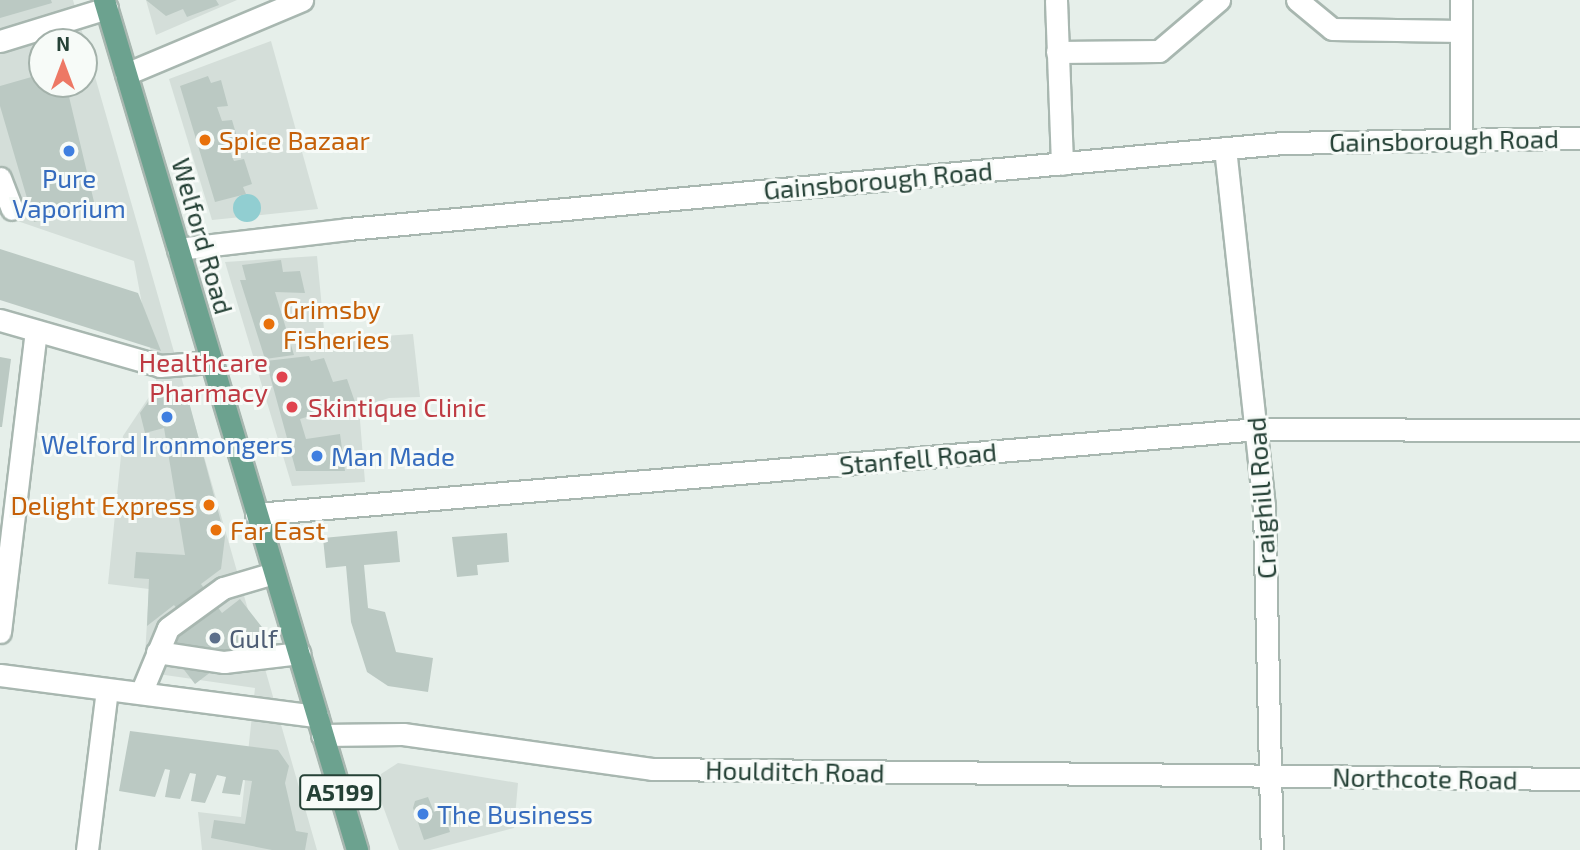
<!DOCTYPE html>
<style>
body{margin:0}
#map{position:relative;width:1580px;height:850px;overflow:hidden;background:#e6efea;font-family:"Exo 2",sans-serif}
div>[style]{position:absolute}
.built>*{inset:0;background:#d4ded9}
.water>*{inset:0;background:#91ced1}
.round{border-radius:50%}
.building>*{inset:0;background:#bbc9c3}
.roads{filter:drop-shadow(2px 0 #a8b7b0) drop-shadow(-2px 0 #a8b7b0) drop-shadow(0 2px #a8b7b0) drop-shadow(0 -2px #a8b7b0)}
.minor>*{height:21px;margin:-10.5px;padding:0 10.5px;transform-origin:10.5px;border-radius:10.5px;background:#fff}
.major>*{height:21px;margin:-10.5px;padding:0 10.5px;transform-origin:10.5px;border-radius:10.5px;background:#6ca28f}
.dots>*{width:19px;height:19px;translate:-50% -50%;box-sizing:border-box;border:4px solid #f7fbf8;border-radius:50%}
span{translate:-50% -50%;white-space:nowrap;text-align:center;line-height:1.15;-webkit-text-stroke:6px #f7fbf8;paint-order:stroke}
.shield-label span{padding:2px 5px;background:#f7fbf8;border:2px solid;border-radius:5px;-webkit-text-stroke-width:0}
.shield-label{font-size:24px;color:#254136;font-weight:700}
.food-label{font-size:26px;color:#c56008}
.left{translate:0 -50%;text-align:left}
.right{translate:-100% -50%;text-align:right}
.street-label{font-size:26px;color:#254136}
.shop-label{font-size:26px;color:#366cbe}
.health-label{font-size:26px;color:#be3a42}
.service-label{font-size:26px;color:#4e5e75}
.north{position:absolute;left:28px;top:28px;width:70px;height:70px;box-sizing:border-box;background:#f7fbf8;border:2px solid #a3b1aa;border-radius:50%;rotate:0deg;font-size:19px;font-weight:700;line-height:28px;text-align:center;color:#254136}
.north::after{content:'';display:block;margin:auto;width:24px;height:32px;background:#ed7865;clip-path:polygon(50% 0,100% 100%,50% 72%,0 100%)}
</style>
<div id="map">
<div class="built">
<i style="clip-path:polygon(evenodd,0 0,73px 0,317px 850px,202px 850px,198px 812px,241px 817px,255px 688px,144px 672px,149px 589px,108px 584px,123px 436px,157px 385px,134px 261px,0 215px,0 0,42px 42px,84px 42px,84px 84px,42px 84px,42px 42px)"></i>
<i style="clip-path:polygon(146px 0,237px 0,156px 35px)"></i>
<i style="clip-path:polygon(271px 41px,318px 209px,212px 220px,169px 79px)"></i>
<i style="clip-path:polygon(317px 256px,325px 340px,413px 334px,420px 397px,389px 398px,359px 408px,365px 482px,292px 486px,225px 262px)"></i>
<i style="clip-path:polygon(398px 763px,518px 783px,514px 828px,430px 850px,399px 850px,380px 798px,381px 774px)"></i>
</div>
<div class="water">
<i class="round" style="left:233px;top:194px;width:28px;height:28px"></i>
</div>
<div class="building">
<i style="clip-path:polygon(0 0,51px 0,52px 3px,0 18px)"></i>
<i style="clip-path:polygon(146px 0,216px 0,219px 5px,187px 17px,183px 9px,166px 16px)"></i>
<i style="clip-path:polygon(42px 74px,42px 84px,66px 84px,95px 206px,34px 222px,0 106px,0 86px)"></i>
<i style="clip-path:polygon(208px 76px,211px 83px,221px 80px,228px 106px,217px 107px,222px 121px,232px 120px,239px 144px,228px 146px,234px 161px,244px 159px,252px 184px,243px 187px,246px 194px,215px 202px,180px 86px)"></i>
<i style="clip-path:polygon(0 249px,138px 293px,161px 351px,0 300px)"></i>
<i style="clip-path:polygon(281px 260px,283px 272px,300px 271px,305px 293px,275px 292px,294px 355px,265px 359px,240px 280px,246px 280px,242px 265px)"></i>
<i style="clip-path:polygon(309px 356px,311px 361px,324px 358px,333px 382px,347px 379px,355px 402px,300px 419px,306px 439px,340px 434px,345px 471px,296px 471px,266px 361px)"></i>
<i style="clip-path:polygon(0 357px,11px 359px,2px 427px,0 427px)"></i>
<i style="clip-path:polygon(153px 395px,189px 402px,225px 537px,221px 569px,201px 584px,222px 613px,240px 599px,265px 631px,195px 684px,165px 645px,190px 626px,174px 605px,147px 626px,149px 579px,134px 578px,136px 552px,185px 555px,164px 428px,145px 433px,140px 413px)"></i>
<i style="clip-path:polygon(397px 531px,400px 562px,364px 565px,368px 608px,385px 612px,396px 652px,433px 658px,428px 692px,388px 686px,367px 672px,351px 622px,346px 566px,326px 568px,323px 538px)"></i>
<i style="clip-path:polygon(507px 533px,509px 562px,477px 565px,478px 575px,457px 577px,452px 537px)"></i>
<i style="clip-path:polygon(130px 731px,278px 750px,289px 766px,285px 783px,296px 831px,308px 833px,305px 850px,272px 850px,211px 838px,214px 820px,245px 824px,252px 781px,243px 780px,240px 795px,222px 793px,226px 777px,217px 775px,205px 803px,191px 801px,196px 774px,190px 773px,180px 799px,165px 797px,170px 770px,165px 769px,155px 797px,119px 791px)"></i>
<i style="clip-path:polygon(428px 797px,434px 812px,455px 804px,462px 821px,448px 826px,450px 832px,424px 840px,413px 808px,415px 801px)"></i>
</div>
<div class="roads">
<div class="minor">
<i style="left:1056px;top:0;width:164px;rotate:87.9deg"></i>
<i style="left:1297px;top:0;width:45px;rotate:39.6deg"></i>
<i style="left:1332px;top:29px;width:129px;rotate:0.9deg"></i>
<i style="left:0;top:41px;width:112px;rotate:-17.1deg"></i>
<i style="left:1057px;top:52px;width:102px;rotate:-0.6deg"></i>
<i style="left:1159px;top:51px;width:79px;rotate:-40.4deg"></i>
<i style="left:126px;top:74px;width:191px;rotate:-22.8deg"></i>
<i style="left:1461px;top:139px;width:139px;rotate:-90deg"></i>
<i style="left:1225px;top:148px;width:360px;rotate:83.8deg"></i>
<i style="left:1264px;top:506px;width:344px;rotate:88.7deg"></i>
<i style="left:0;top:178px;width:33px;rotate:69deg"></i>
<i style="left:178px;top:249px;width:171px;rotate:-6.7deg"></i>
<i style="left:348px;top:229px;width:939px;rotate:-5.26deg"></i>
<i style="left:1283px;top:143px;width:297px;rotate:-1deg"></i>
<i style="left:0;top:320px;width:166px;rotate:16deg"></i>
<i style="left:160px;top:366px;width:51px;rotate:-4.5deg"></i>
<i style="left:256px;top:514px;width:1006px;rotate:-4.85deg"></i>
<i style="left:1258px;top:429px;width:322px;rotate:0.2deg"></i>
<i style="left:0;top:632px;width:303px;rotate:-83.2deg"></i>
<i style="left:157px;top:652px;width:68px;rotate:8.5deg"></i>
<i style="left:224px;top:662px;width:76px;rotate:-6.8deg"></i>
<i style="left:0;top:675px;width:320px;rotate:7.4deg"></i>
<i style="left:141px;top:693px;width:70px;rotate:-67.4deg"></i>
<i style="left:168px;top:628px;width:68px;rotate:-36deg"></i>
<i style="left:223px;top:588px;width:53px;rotate:-16.4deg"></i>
<i style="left:322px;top:735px;width:81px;rotate:-0.7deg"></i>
<i style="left:403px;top:734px;width:251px;rotate:8deg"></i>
<i style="left:652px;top:769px;width:928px;rotate:0.62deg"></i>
<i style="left:87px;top:850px;width:161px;rotate:-82.9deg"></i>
</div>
<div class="major">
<i style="left:104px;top:0;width:887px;rotate:73.42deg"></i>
</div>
</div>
<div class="dots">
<i style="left:205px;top:140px;background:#e8710a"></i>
<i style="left:69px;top:151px;background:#3f7fe0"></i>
<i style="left:269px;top:324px;background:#e8710a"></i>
<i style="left:282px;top:377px;background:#e0444e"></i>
<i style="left:292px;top:407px;background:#e0444e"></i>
<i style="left:167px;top:417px;background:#3f7fe0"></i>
<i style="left:317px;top:456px;background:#3f7fe0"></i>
<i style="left:209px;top:505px;background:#e8710a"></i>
<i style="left:216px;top:530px;background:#e8710a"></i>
<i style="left:215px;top:638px;background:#5c6f8a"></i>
<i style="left:423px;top:814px;background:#3f7fe0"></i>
</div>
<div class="shield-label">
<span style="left:340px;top:792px">A5199</span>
</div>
<div class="food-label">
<span class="left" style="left:219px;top:140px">Spice Bazaar</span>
<span class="left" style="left:283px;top:324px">Grimsby<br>Fisheries</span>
<span class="right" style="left:195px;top:505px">Delight Express</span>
<span class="left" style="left:230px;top:530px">Far East</span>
</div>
<div class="street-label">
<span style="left:1444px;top:140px;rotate:-1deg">Gainsborough Road</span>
<span style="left:878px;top:180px;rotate:-5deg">Gainsborough Road</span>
<span style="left:203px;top:236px;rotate:74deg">Welford Road</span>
<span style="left:918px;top:458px;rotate:-5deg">Stanfell Road</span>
<span style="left:1261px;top:498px;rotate:-94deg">Craighill Road</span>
<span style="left:795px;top:771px;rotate:1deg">Houlditch Road</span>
<span style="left:1425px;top:778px;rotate:1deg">Northcote Road</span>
</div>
<div class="shop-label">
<span style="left:69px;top:193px">Pure<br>Vaporium</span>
<span style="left:167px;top:444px">Welford Ironmongers</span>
<span class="left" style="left:331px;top:456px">Man Made</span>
<span class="left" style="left:437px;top:814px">The Business</span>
</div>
<div class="health-label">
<span class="right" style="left:268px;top:377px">Healthcare<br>Pharmacy</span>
<span class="left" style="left:308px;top:407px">Skintique Clinic</span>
</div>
<div class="service-label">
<span class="left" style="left:229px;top:638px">Gulf</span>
</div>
<div class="north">N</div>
</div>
